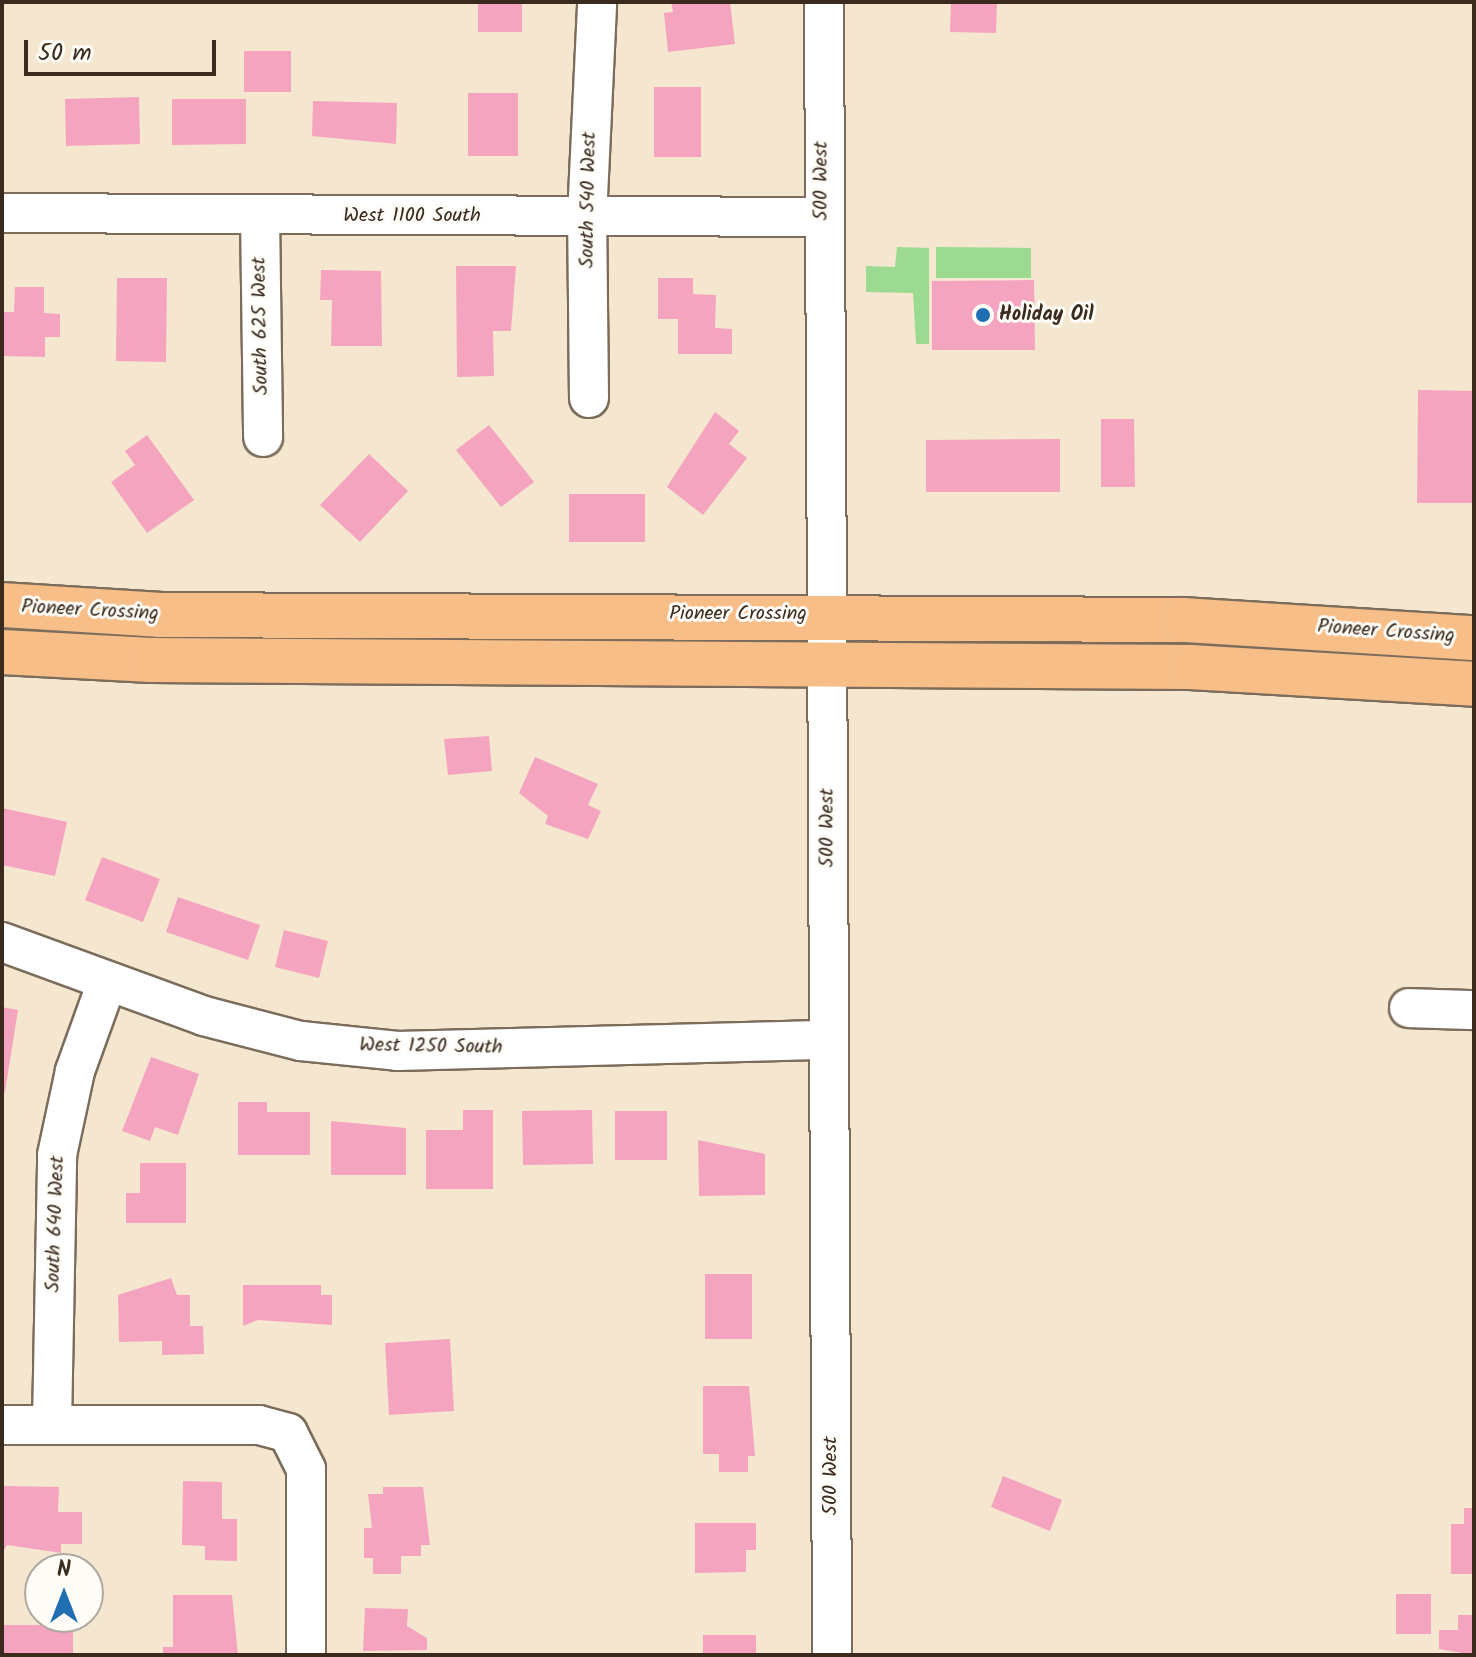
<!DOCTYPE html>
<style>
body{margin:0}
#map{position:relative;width:1476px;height:1657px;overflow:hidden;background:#f5e7cf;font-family:Kalam,sans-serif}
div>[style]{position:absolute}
.green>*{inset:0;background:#9bda90}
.building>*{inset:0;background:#f5a4bf}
.roads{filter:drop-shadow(2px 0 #7c6c5c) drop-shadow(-2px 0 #7c6c5c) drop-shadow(0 2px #7c6c5c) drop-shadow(0 -2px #7c6c5c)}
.minor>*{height:38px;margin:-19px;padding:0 19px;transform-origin:19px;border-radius:19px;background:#fff}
.highway>*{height:44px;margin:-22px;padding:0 22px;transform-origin:22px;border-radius:22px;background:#f7be88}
.dots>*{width:22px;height:22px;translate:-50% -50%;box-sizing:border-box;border:4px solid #fdfcf7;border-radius:50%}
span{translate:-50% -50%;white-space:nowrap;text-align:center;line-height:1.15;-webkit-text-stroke:6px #fdfcf7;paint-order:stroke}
.street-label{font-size:20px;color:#3b2a1e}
.poi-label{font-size:20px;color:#3b2a1e;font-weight:700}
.left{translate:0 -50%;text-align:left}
.frame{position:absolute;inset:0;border:4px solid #3b2a1e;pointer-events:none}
.north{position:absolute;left:24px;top:1553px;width:80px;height:80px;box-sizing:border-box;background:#fdfcf7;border:2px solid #afa8a0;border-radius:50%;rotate:0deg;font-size:22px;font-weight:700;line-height:32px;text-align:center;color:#3b2a1e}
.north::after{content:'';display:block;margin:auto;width:28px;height:36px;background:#1f6fb2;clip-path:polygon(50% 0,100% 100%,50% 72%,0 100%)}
.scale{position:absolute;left:24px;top:40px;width:192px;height:36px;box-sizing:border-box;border:4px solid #3b2a1e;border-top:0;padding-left:10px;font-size:24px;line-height:28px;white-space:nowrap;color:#3b2a1e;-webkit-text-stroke:6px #fdfcf7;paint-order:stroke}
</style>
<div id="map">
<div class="green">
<i style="clip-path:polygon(897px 247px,929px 248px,929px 344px,916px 344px,913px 293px,866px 292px,866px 266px,895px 267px)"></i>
<i style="clip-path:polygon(936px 247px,1031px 248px,1031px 278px,936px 278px)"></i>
</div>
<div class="building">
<i style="clip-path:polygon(478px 2px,522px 2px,522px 32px,478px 32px)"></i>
<i style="clip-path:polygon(671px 2px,730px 2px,735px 44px,668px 52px,664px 13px,673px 12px)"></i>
<i style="clip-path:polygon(951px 2px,997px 2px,996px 33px,950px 32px)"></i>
<i style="clip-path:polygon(244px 51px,291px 51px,291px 92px,244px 92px)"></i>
<i style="clip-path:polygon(654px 87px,701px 87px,701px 157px,654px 157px)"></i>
<i style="clip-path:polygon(468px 93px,518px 93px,518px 156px,468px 156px)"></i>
<i style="clip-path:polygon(139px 97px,140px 144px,66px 146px,65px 99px)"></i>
<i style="clip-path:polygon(172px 99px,246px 99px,246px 144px,172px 145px)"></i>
<i style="clip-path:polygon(313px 101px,397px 103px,396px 144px,312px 136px)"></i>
<i style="clip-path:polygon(456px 266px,516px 266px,511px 331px,493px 331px,494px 376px,457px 377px)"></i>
<i style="clip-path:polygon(321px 270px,381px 271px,382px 346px,331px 346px,332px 300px,320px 300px)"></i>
<i style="clip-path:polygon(117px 278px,167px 278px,166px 362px,116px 361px)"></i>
<i style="clip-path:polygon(658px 278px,693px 278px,693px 294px,716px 295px,715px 328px,732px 329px,732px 354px,678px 354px,678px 319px,658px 319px)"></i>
<i style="clip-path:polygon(1034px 280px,1035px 350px,932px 350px,932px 281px)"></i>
<i style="clip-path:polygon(15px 287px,44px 287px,44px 313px,60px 314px,60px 337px,45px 337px,45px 357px,2px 356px,2px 312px,14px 312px)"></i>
<i style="clip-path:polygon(1418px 390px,1474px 391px,1474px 503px,1417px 503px)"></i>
<i style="clip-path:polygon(715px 412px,739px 431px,729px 444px,747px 458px,703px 515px,667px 487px)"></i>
<i style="clip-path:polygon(1101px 419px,1134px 419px,1135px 487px,1101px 487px)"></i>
<i style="clip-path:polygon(489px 425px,534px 482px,501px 507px,456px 450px)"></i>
<i style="clip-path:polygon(147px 435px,194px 500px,147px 533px,111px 482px,135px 465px,125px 451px)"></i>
<i style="clip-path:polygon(1060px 439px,1060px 492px,926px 492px,926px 440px)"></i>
<i style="clip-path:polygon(369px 454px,408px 491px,360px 542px,320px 505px)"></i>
<i style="clip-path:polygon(569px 494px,645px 494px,645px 542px,569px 542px)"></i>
<i style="clip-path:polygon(489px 736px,492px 771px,448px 775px,444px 739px)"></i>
<i style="clip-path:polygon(535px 757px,598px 784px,588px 805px,601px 811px,588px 839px,545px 824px,548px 816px,519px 793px)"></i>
<i style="clip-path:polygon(2px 808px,67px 822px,55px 876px,2px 865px)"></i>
<i style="clip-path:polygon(102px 857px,160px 879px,143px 922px,85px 900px)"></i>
<i style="clip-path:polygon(178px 897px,260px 925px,248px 960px,166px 932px)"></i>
<i style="clip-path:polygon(284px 930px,328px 941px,319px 978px,275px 967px)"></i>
<i style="clip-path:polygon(2px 1007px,18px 1010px,5px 1092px,2px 1092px)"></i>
<i style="clip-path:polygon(151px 1057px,199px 1074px,178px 1135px,155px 1127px,150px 1141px,122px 1131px)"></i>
<i style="clip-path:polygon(238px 1102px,267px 1102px,267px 1112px,310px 1112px,310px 1155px,238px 1155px)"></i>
<i style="clip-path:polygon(463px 1110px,493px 1110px,493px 1189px,426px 1189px,426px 1130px,463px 1130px)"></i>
<i style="clip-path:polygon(592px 1110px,593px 1164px,523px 1165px,522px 1111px)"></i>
<i style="clip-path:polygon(615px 1111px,667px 1111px,667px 1160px,615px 1160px)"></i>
<i style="clip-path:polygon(331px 1121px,406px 1128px,406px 1175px,331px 1175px)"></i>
<i style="clip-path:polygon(698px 1140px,765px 1154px,765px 1195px,699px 1196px)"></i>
<i style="clip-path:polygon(140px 1163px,186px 1163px,186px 1223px,126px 1223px,126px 1193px,140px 1193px)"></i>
<i style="clip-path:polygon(705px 1274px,752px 1274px,752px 1339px,705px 1339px)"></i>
<i style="clip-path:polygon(171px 1278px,177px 1295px,190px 1295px,190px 1326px,203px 1326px,204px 1354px,162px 1355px,162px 1341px,119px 1342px,118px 1295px)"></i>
<i style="clip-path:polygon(243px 1285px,321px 1285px,321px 1295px,332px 1295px,332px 1325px,258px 1320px,243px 1326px)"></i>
<i style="clip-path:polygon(450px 1339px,454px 1411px,389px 1415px,385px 1343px)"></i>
<i style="clip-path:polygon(703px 1386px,749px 1386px,755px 1456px,748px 1456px,748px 1472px,719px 1472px,719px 1454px,703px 1454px)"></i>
<i style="clip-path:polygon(1003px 1476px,1062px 1500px,1050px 1531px,991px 1507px)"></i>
<i style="clip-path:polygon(183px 1481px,222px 1482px,222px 1519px,237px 1519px,237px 1561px,205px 1560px,205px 1546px,182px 1545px)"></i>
<i style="clip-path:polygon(2px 1486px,59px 1487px,58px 1512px,82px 1512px,82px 1544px,61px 1544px,61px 1553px,7px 1545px,2px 1554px)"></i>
<i style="clip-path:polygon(383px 1487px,423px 1487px,430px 1545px,421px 1545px,421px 1556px,401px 1556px,401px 1574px,373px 1574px,373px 1558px,364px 1558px,364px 1528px,372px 1528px,368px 1494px,383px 1494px)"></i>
<i style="clip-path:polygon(1464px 1508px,1474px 1508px,1474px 1574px,1451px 1574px,1451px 1524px,1464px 1524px)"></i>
<i style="clip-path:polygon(695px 1523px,756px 1523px,756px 1550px,746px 1550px,746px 1572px,695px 1573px)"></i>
<i style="clip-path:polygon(1396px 1594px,1431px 1594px,1431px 1634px,1396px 1634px)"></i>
<i style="clip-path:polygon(173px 1595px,232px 1595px,238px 1655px,163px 1655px,163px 1647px,173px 1647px)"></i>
<i style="clip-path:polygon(365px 1608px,408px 1609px,407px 1626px,427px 1638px,427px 1650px,363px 1651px)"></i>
<i style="clip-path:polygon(1458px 1615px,1474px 1615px,1474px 1655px,1439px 1649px,1439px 1630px,1458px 1630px)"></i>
<i style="clip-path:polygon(2px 1625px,73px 1625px,73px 1655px,2px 1655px)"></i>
<i style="clip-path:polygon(703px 1635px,756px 1635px,756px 1655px,703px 1655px)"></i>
</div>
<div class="roads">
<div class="minor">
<i style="left:824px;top:2px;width:1653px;rotate:89.72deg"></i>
<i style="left:2px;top:213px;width:820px;rotate:0.28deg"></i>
<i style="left:260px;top:215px;width:222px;rotate:89.2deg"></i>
<i style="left:589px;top:398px;width:180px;rotate:-90.6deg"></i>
<i style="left:587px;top:218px;width:216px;rotate:-87.3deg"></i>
<i style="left:2px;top:942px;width:215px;rotate:20.1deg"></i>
<i style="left:204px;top:1016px;width:100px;rotate:14.5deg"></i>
<i style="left:301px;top:1041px;width:97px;rotate:5.9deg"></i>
<i style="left:397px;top:1051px;width:431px;rotate:-1.5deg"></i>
<i style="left:1409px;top:1008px;width:65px;rotate:1.8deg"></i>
<i style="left:2px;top:1425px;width:257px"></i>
<i style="left:259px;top:1425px;width:30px;rotate:15deg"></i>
<i style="left:288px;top:1433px;width:40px;rotate:63.4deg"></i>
<i style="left:306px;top:1469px;width:186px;rotate:90deg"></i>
<i style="left:52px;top:1425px;width:270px;rotate:-88.9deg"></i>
<i style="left:57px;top:1155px;width:86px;rotate:-77.9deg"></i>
<i style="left:75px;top:1071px;width:95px;rotate:-70.2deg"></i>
</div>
<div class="highway">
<i style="left:2px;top:605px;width:158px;rotate:3.6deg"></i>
<i style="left:160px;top:615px;width:1024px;rotate:0.28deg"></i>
<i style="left:1184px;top:620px;width:291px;rotate:3.6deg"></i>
<i style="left:2px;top:652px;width:149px;rotate:3.1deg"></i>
<i style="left:151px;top:660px;width:1040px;rotate:0.39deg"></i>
<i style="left:1191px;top:667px;width:284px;rotate:3.4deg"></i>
</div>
</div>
<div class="dots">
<i style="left:983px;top:315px;background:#1f6fb2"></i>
</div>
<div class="street-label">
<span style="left:822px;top:181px;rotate:-90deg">500 West</span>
<span style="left:589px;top:200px;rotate:-89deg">South 540 West</span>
<span style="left:412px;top:216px">West 1100 South</span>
<span style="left:261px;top:326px;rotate:-91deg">South 625 West</span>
<span style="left:90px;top:611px;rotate:3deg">Pioneer Crossing</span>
<span style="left:738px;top:614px">Pioneer Crossing</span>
<span style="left:1386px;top:632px;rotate:4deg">Pioneer Crossing</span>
<span style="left:828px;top:828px;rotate:-90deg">500 West</span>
<span style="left:431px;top:1047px;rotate:1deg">West 1250 South</span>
<span style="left:56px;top:1224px;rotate:-88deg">South 640 West</span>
<span style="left:831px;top:1476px;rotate:-90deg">500 West</span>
</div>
<div class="poi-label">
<span class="left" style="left:999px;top:315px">Holiday Oil</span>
</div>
<div class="frame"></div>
<div class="north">N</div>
<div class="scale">50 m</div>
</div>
